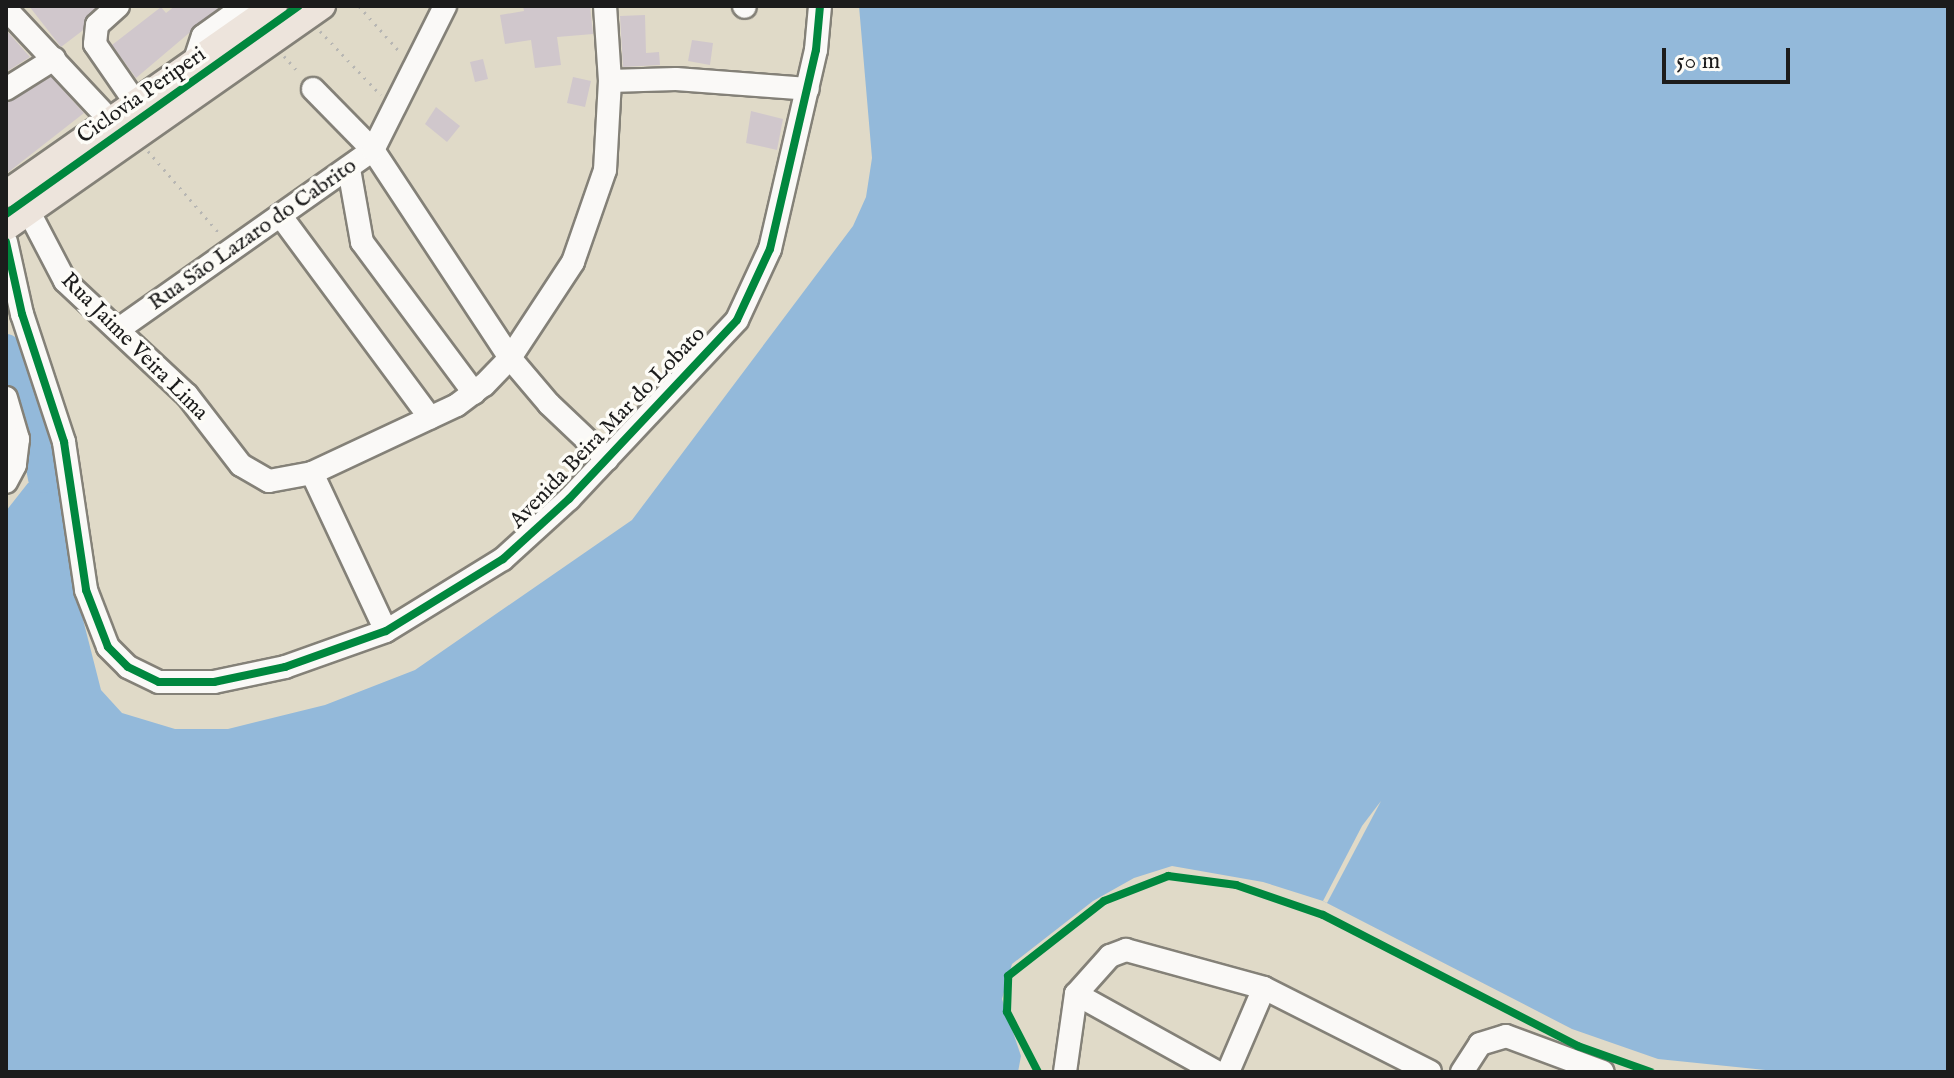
<!DOCTYPE html>
<meta charset="utf-8">
<style>
body{margin:0}
#map{position:relative;width:1954px;height:1078px;overflow:hidden;background:#e0dac8;font-family:"IM FELL English",serif}
div>[style]{position:absolute}
.water>*{inset:0;background:#93b9da}
.pier>*{inset:0;background:#e0dac8}
.river>*{height:30px;margin:-15px;padding:0 15px;transform-origin:15px;border-radius:15px;background:#93b9da}
.building>*{inset:0;background:#d0c7cc}
.path>*{height:3px;margin-top:-1.5px;transform-origin:0;background:repeating-linear-gradient(90deg,#b7b6b3 0 2px,transparent 0 8px)}
.roads{filter:drop-shadow(2px 0 #848178) drop-shadow(-2px 0 #848178) drop-shadow(0 2px #848178) drop-shadow(0 -2px #848178)}
.minor>*{height:22px;margin:-11px;padding:0 11px;transform-origin:11px;border-radius:11px;background:#faf9f7}
.major>*{height:26px;margin:-13px;padding:0 13px;transform-origin:13px;border-radius:13px;background:#ede4dc}
.cycleway>*{height:8px;margin:-4px;padding:0 4px;transform-origin:4px;border-radius:4px;background:#00873e}
span{translate:-50% -50%;white-space:nowrap;text-align:center;line-height:1.15;-webkit-text-stroke:7px #fdfcf7;paint-order:stroke}
.street-label{font-size:22px;color:#1c1c1c}
.frame{position:absolute;inset:0;border:8px solid #1c1c1c;pointer-events:none}
.scale{position:absolute;left:1662px;top:48px;width:128px;height:36px;box-sizing:border-box;border:4px solid #1c1c1c;border-top:0;padding-left:10px;font-size:24px;line-height:28px;white-space:nowrap;color:#1c1c1c;-webkit-text-stroke:6px #fdfcf7;paint-order:stroke}
</style>
<div id="map">
<div class="water">
<i style="clip-path:polygon(859px 6px,1948px 6px,1948px 1072px,1786px 1072px,1658px 1059px,1572px 1029px,1323px 901px,1263px 882px,1172px 866px,1134px 878px,1093px 901px,1012px 964px,1002px 999px,1021px 1056px,1018px 1072px,6px 1072px,6px 511px,28px 483px,57px 474px,75px 588px,101px 690px,122px 713px,175px 729px,228px 729px,325px 705px,415px 670px,632px 520px,853px 226px,866px 197px,872px 158px)"></i>
</div>
<div class="pier">
<i style="clip-path:polygon(1381px 801px,1327px 903px,1323px 901px,1362px 826px)"></i>
</div>
<div class="river">
<i style="left:6px;top:349px;width:70px;rotate:69deg"></i>
<i style="left:31px;top:414px;width:65px;rotate:79.4deg"></i>
</div>
<div class="building">
<i style="clip-path:polygon(29px 6px,97px 6px,82px 31px,61px 47px)"></i>
<i style="clip-path:polygon(175px 6px,221px 6px,136px 78px,112px 45px,161px 7px,166px 13px)"></i>
<i style="clip-path:polygon(523px 6px,590px 6px,593px 34px,557px 37px,561px 65px,535px 68px,531px 40px,505px 44px,500px 15px,524px 11px)"></i>
<i style="clip-path:polygon(645px 15px,646px 53px,659px 52px,660px 65px,623px 67px,620px 16px)"></i>
<i style="clip-path:polygon(6px 30px,30px 57px,6px 72px)"></i>
<i style="clip-path:polygon(692px 40px,713px 43px,710px 65px,688px 61px)"></i>
<i style="clip-path:polygon(483px 59px,488px 79px,475px 82px,470px 62px)"></i>
<i style="clip-path:polygon(51px 77px,84px 113px,6px 174px,6px 103px)"></i>
<i style="clip-path:polygon(573px 77px,591px 81px,585px 107px,567px 103px)"></i>
<i style="clip-path:polygon(436px 107px,460px 126px,447px 142px,425px 124px)"></i>
<i style="clip-path:polygon(751px 111px,783px 119px,777px 150px,746px 143px)"></i>
</div>
<div class="path">
<i style="left:359px;top:6px;width:60px;rotate:48.4deg"></i>
<i style="left:320px;top:31px;width:88px;rotate:46.4deg"></i>
<i style="left:284px;top:56px;width:24px;rotate:48deg"></i>
<i style="left:148px;top:151px;width:108px;rotate:49.1deg"></i>
</div>
<div class="roads">
<div class="minor">
<i style="left:118px;top:6px;width:28px;rotate:138deg"></i>
<i style="left:97px;top:25px;width:19px;rotate:96deg"></i>
<i style="left:95px;top:44px;width:70px;rotate:55.4deg"></i>
<i style="left:744px;top:6px;width:1px;rotate:45deg"></i>
<i style="left:6px;top:9px;width:152px;rotate:46.9deg"></i>
<i style="left:195px;top:60px;width:25px;rotate:-72deg"></i>
<i style="left:203px;top:36px;width:52px;rotate:-35.5deg"></i>
<i style="left:610px;top:81px;width:66px;rotate:-1.7deg"></i>
<i style="left:676px;top:79px;width:132px;rotate:4.3deg"></i>
<i style="left:6px;top:89px;width:57px;rotate:-32deg"></i>
<i style="left:313px;top:89px;width:86px;rotate:45.5deg"></i>
<i style="left:373px;top:150px;width:249px;rotate:56.6deg"></i>
<i style="left:510px;top:358px;width:60px;rotate:49.7deg"></i>
<i style="left:549px;top:404px;width:80px;rotate:43.5deg"></i>
<i style="left:349px;top:169px;width:74px;rotate:79.9deg"></i>
<i style="left:362px;top:242px;width:188px;rotate:53.4deg"></i>
<i style="left:29px;top:212px;width:78px;rotate:62.4deg"></i>
<i style="left:65px;top:281px;width:167px;rotate:43.1deg"></i>
<i style="left:187px;top:395px;width:88px;rotate:52.4deg"></i>
<i style="left:241px;top:465px;width:32px;rotate:30deg"></i>
<i style="left:269px;top:481px;width:44px;rotate:-10.5deg"></i>
<i style="left:312px;top:473px;width:160px;rotate:-25.1deg"></i>
<i style="left:457px;top:405px;width:34px;rotate:-37deg"></i>
<i style="left:484px;top:385px;width:37px;rotate:-46deg"></i>
<i style="left:510px;top:358px;width:115px;rotate:-56.7deg"></i>
<i style="left:573px;top:262px;width:97px;rotate:-70.8deg"></i>
<i style="left:605px;top:170px;width:89px;rotate:-86.8deg"></i>
<i style="left:610px;top:81px;width:75px;rotate:-93.8deg"></i>
<i style="left:280px;top:215px;width:252px;rotate:53.5deg"></i>
<i style="left:6px;top:242px;width:74px;rotate:77.5deg"></i>
<i style="left:22px;top:314px;width:135px;rotate:71.8deg"></i>
<i style="left:64px;top:442px;width:150px;rotate:81.5deg"></i>
<i style="left:86px;top:590px;width:61px;rotate:68.9deg"></i>
<i style="left:108px;top:647px;width:28px;rotate:45deg"></i>
<i style="left:128px;top:667px;width:34px;rotate:26deg"></i>
<i style="left:159px;top:682px;width:55px"></i>
<i style="left:214px;top:682px;width:73px;rotate:-11.9deg"></i>
<i style="left:285px;top:667px;width:107px;rotate:-19.6deg"></i>
<i style="left:386px;top:631px;width:137px;rotate:-31.6deg"></i>
<i style="left:503px;top:559px;width:89px;rotate:-42.3deg"></i>
<i style="left:569px;top:499px;width:245px;rotate:-46.8deg"></i>
<i style="left:737px;top:320px;width:78px;rotate:-65.1deg"></i>
<i style="left:770px;top:249px;width:204px;rotate:-77deg"></i>
<i style="left:816px;top:50px;width:44px;rotate:-84.8deg"></i>
<i style="left:119px;top:329px;width:311px;rotate:-35.2deg"></i>
<i style="left:373px;top:150px;width:161px;rotate:-63.4deg"></i>
<i style="left:6px;top:398px;width:43px;rotate:73.7deg"></i>
<i style="left:18px;top:439px;width:26px;rotate:97deg"></i>
<i style="left:15px;top:465px;width:19px;rotate:118deg"></i>
<i style="left:312px;top:473px;width:174px;rotate:64.9deg"></i>
<i style="left:1076px;top:994px;width:161px;rotate:29deg"></i>
<i style="left:1065px;top:1072px;width:79px;rotate:-82deg"></i>
<i style="left:1076px;top:994px;width:51px;rotate:-48.2deg"></i>
<i style="left:1110px;top:956px;width:17px;rotate:-21deg"></i>
<i style="left:1126px;top:950px;width:143px;rotate:15.4deg"></i>
<i style="left:1264px;top:988px;width:186px;rotate:26.8deg"></i>
<i style="left:1228px;top:1072px;width:91px;rotate:-66.8deg"></i>
<i style="left:1462px;top:1072px;width:33px;rotate:-57deg"></i>
<i style="left:1480px;top:1044px;width:27px;rotate:-17deg"></i>
<i style="left:1506px;top:1036px;width:103px;rotate:20.4deg"></i>
</div>
<div class="major">
<i style="left:6px;top:194px;width:327px;rotate:-35deg"></i>
<i style="left:6px;top:227px;width:386px;rotate:-35deg"></i>
</div>
</div>
<div class="cycleway">
<i style="left:6px;top:214px;width:359px;rotate:-35.4deg"></i>
<i style="left:6px;top:242px;width:74px;rotate:77.5deg"></i>
<i style="left:22px;top:314px;width:135px;rotate:71.8deg"></i>
<i style="left:64px;top:442px;width:150px;rotate:81.5deg"></i>
<i style="left:86px;top:590px;width:61px;rotate:68.9deg"></i>
<i style="left:108px;top:647px;width:28px;rotate:45deg"></i>
<i style="left:128px;top:667px;width:34px;rotate:26deg"></i>
<i style="left:159px;top:682px;width:55px"></i>
<i style="left:214px;top:682px;width:73px;rotate:-11.9deg"></i>
<i style="left:285px;top:667px;width:107px;rotate:-19.6deg"></i>
<i style="left:386px;top:631px;width:137px;rotate:-31.6deg"></i>
<i style="left:503px;top:559px;width:89px;rotate:-42.3deg"></i>
<i style="left:569px;top:499px;width:245px;rotate:-46.8deg"></i>
<i style="left:737px;top:320px;width:78px;rotate:-65.1deg"></i>
<i style="left:770px;top:249px;width:204px;rotate:-77deg"></i>
<i style="left:816px;top:50px;width:44px;rotate:-84.8deg"></i>
<i style="left:1038px;top:1072px;width:68px;rotate:-117.3deg"></i>
<i style="left:1007px;top:1012px;width:36px;rotate:-88deg"></i>
<i style="left:1008px;top:976px;width:122px;rotate:-38deg"></i>
<i style="left:1104px;top:901px;width:69px;rotate:-21.3deg"></i>
<i style="left:1168px;top:876px;width:69px;rotate:7.5deg"></i>
<i style="left:1236px;top:885px;width:92px;rotate:19deg"></i>
<i style="left:1323px;top:915px;width:287px;rotate:27.2deg"></i>
<i style="left:1578px;top:1046px;width:77px;rotate:19.6deg"></i>
</div>
<div class="street-label">
<span style="left:142px;top:96px;rotate:-35deg">Ciclovia Periperi</span>
<span style="left:253px;top:235px;rotate:-35deg">Rua São Lazaro do Cabrito</span>
<span style="left:134px;top:347px;rotate:45deg">Rua Jaime Veira Lima</span>
<span style="left:608px;top:428px;rotate:-46deg">Avenida Beira Mar do Lobato</span>
</div>
<div class="frame"></div>
<div class="scale">50 m</div>
</div>
